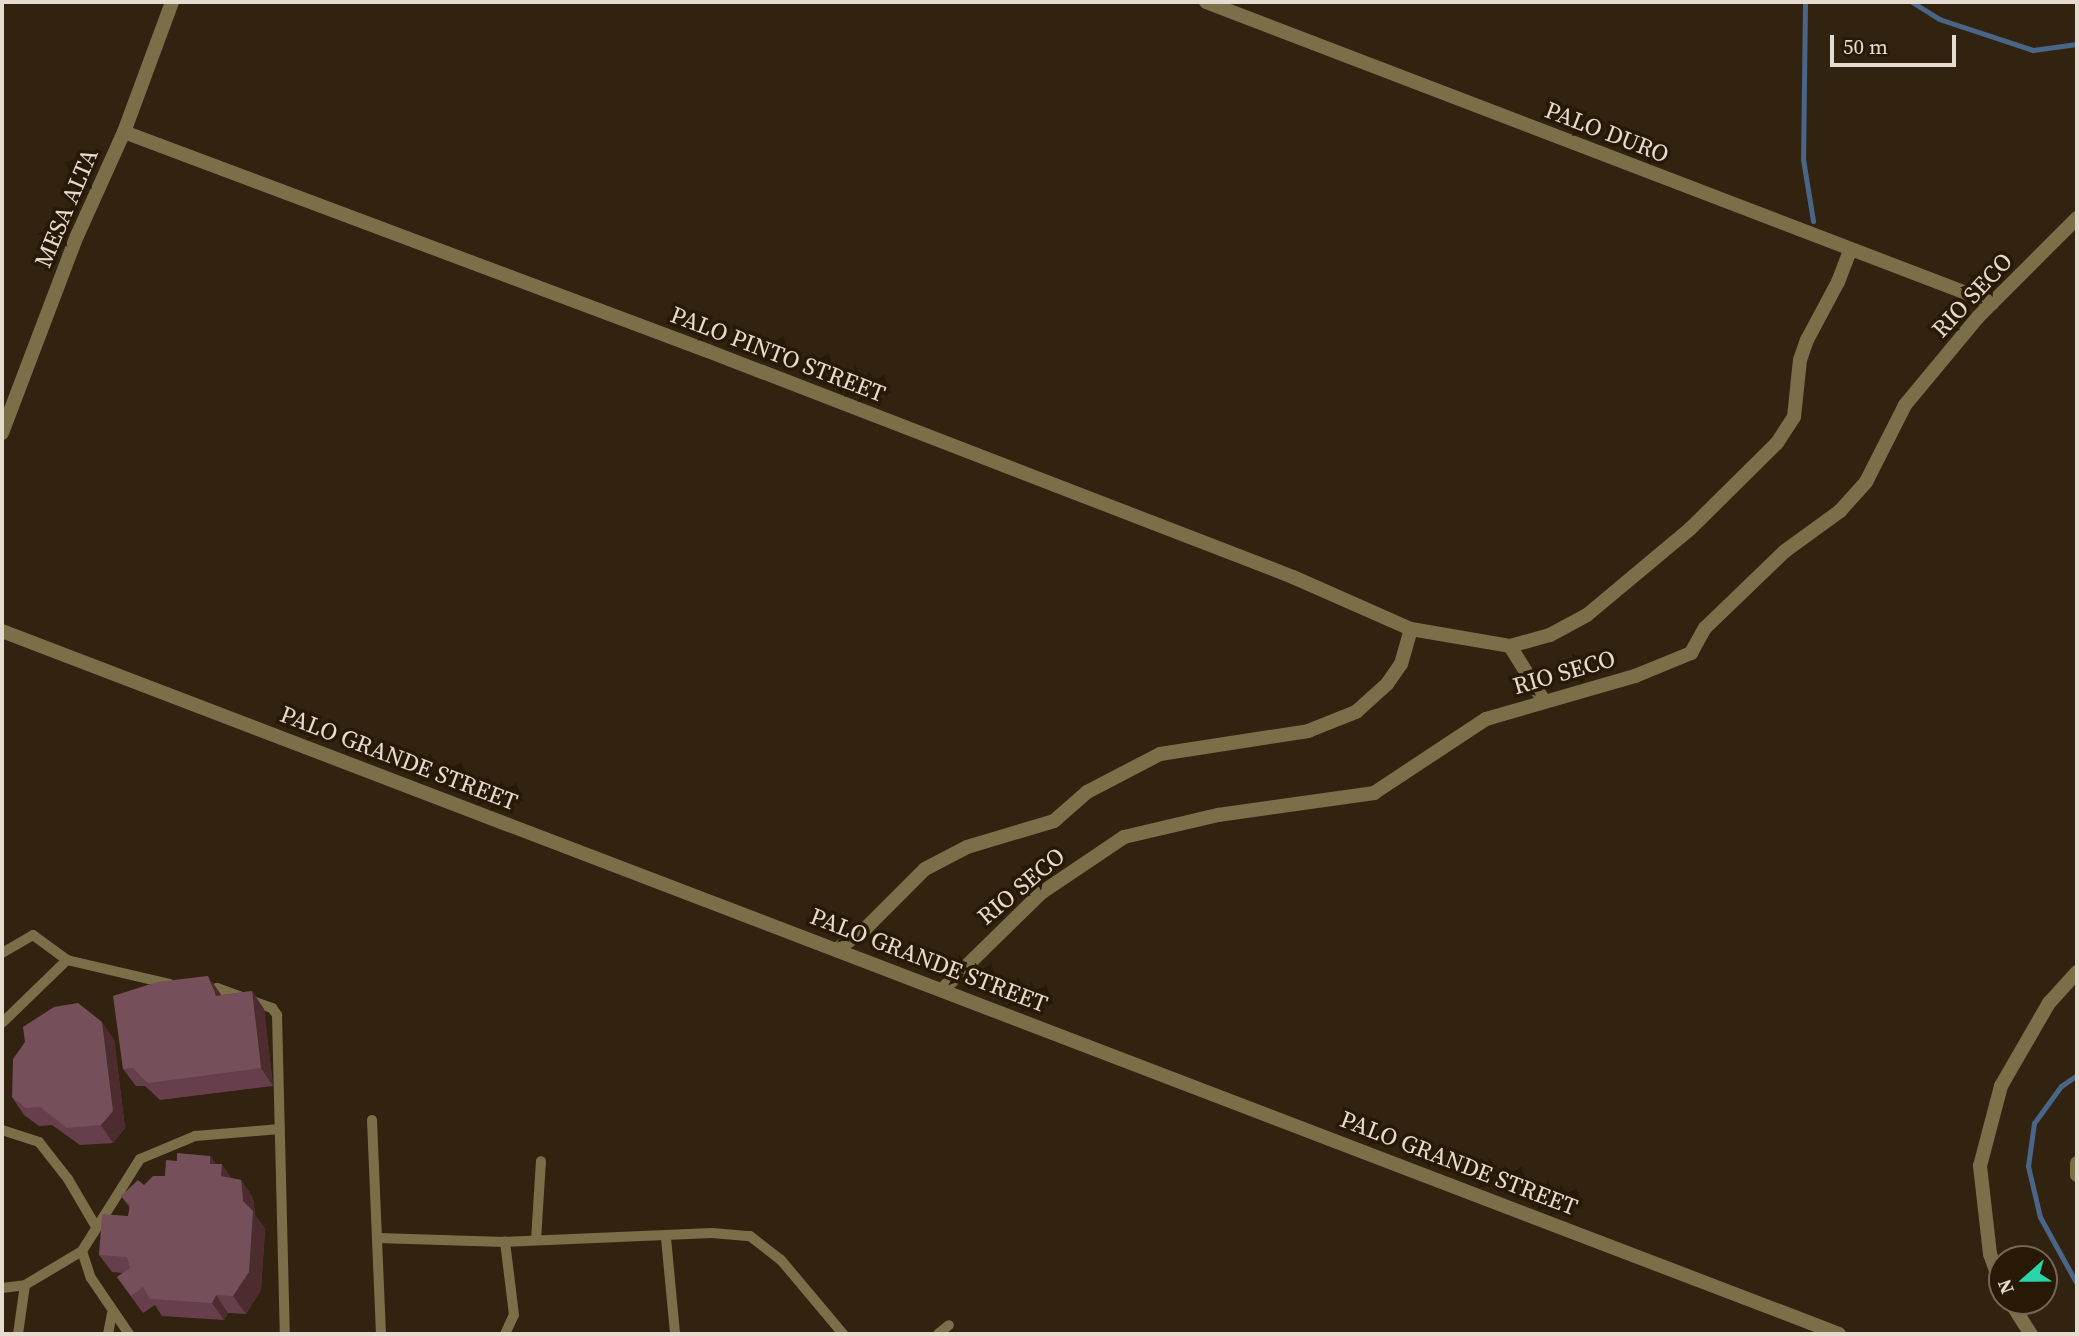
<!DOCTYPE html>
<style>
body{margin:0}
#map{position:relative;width:2079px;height:1336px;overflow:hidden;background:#322310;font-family:"Source Serif 4",serif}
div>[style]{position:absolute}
.stream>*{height:5px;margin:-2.5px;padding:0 2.5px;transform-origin:2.5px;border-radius:2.5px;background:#496689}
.service>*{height:10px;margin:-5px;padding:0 5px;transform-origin:5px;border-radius:5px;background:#7b6f49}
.minor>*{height:14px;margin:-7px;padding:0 7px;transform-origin:7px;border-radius:7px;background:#7b6f49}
.wall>*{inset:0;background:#673e4c}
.shaded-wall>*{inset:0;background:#4c2c2e}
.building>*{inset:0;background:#754f5a}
span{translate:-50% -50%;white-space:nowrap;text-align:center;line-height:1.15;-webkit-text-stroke:7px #281906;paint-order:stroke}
.street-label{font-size:24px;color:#e5dbcf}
.frame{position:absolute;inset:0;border:4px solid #e5dbcf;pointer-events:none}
.north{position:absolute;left:1988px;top:1245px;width:70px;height:70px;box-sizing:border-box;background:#281906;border:2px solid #746756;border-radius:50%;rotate:249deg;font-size:19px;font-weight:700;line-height:28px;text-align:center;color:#e5dbcf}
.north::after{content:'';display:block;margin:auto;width:24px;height:32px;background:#2ad5ac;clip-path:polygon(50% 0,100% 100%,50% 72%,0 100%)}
.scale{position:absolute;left:1830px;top:35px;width:126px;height:32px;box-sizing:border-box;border:4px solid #e5dbcf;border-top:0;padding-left:9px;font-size:21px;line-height:24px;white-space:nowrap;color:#e5dbcf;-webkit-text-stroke:5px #281906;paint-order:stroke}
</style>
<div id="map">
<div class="stream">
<i style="left:1805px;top:2px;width:157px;rotate:90.7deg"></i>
<i style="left:1803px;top:159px;width:63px;rotate:80.8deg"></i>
<i style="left:1912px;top:2px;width:32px;rotate:32deg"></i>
<i style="left:1939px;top:19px;width:99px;rotate:18.3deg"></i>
<i style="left:2033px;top:50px;width:44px;rotate:-7.8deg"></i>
<i style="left:2077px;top:1075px;width:19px;rotate:145deg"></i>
<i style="left:2061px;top:1086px;width:46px;rotate:126.1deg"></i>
<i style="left:2034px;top:1123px;width:43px;rotate:97.9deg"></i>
<i style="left:2028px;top:1166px;width:52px;rotate:76.8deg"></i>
<i style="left:2040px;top:1217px;width:77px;rotate:61.1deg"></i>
</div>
<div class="service">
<i style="left:2px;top:953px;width:36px;rotate:-30deg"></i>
<i style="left:33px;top:935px;width:42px;rotate:36.3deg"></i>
<i style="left:205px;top:993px;width:13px;rotate:-23deg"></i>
<i style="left:217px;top:988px;width:59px;rotate:20deg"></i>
<i style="left:272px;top:1008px;width:9px;rotate:54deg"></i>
<i style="left:277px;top:1015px;width:319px;rotate:88.6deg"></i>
<i style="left:2px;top:1023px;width:91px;rotate:-44.1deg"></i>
<i style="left:67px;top:960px;width:105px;rotate:13.2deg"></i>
<i style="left:372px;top:1120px;width:214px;rotate:87.6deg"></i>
<i style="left:2px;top:1130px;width:39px;rotate:18deg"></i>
<i style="left:39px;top:1142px;width:47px;rotate:51.9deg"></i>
<i style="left:68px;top:1179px;width:56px;rotate:59.7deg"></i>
<i style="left:378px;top:1238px;width:127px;rotate:1.8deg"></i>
<i style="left:505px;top:1242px;width:207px;rotate:-2.5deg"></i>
<i style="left:712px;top:1233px;width:38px;rotate:5deg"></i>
<i style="left:750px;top:1236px;width:39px;rotate:38deg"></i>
<i style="left:781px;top:1260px;width:97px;rotate:50deg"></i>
<i style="left:666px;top:1238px;width:96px;rotate:84.6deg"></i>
<i style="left:536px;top:1240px;width:79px;rotate:-86.4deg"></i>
<i style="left:82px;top:1251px;width:28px;rotate:72deg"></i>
<i style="left:91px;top:1278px;width:68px;rotate:55.8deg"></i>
<i style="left:2px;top:1288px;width:23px;rotate:-7deg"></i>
<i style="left:25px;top:1285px;width:66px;rotate:-30.8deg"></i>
<i style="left:82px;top:1251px;width:109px;rotate:-57.8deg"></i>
<i style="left:140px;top:1159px;width:60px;rotate:-22.7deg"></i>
<i style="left:195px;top:1136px;width:85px;rotate:-4.7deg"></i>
<i style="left:18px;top:1334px;width:49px;rotate:-81.9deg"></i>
<i style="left:108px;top:1334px;width:21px;rotate:-79deg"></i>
<i style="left:505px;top:1334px;width:21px;rotate:-65deg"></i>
<i style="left:514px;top:1315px;width:74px;rotate:-97deg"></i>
<i style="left:938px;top:1334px;width:14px;rotate:-39deg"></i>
</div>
<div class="minor">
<i style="left:1206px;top:2px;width:842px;rotate:20.95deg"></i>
<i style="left:124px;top:132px;width:624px;rotate:20.56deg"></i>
<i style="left:708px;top:351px;width:627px;rotate:21.12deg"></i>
<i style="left:1293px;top:577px;width:129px;rotate:23.8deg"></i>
<i style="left:1411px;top:629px;width:100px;rotate:9.7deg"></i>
<i style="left:1510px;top:646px;width:41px;rotate:-15.4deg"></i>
<i style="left:1550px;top:635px;width:42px;rotate:-28.4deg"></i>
<i style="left:1587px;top:615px;width:134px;rotate:-39.9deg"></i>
<i style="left:1690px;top:529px;width:122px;rotate:-44.7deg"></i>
<i style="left:1777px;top:443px;width:31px;rotate:-57deg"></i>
<i style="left:1794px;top:417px;width:57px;rotate:-84deg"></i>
<i style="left:1800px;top:360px;width:21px;rotate:-71deg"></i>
<i style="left:1807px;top:340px;width:66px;rotate:-61.9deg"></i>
<i style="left:1838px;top:282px;width:34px;rotate:-69deg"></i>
<i style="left:2px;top:433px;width:211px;rotate:-69.2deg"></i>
<i style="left:77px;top:236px;width:114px;rotate:-65.7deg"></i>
<i style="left:124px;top:132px;width:139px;rotate:-69.7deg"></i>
<i style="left:2px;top:631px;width:1967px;rotate:20.94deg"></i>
<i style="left:1510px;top:646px;width:65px;rotate:58.3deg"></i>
<i style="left:839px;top:948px;width:32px;rotate:-36deg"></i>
<i style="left:865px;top:929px;width:85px;rotate:-45deg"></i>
<i style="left:925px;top:869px;width:47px;rotate:-27.6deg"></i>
<i style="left:967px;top:847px;width:91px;rotate:-16.6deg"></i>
<i style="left:1054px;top:821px;width:44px;rotate:-41.3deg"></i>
<i style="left:1087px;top:792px;width:82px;rotate:-27.5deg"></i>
<i style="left:1160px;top:754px;width:150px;rotate:-8.8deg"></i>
<i style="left:1308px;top:731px;width:52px;rotate:-21.6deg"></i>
<i style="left:1356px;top:712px;width:42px;rotate:-42.1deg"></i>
<i style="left:1387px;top:684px;width:24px;rotate:-55deg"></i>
<i style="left:1401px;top:664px;width:36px;rotate:-74deg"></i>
<i style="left:942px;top:990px;width:139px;rotate:-44.4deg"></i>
<i style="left:1041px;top:893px;width:100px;rotate:-34deg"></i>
<i style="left:1124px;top:837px;width:97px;rotate:-13.2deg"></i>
<i style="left:1218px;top:815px;width:158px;rotate:-8deg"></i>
<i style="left:1374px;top:793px;width:134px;rotate:-33.5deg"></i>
<i style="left:1486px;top:719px;width:155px;rotate:-16.1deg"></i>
<i style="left:1635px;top:676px;width:61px;rotate:-22.3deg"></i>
<i style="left:1691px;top:653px;width:29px;rotate:-61deg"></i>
<i style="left:1705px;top:628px;width:111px;rotate:-43.9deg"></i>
<i style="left:1785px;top:551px;width:68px;rotate:-36deg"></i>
<i style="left:1840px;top:511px;width:39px;rotate:-48deg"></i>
<i style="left:1866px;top:482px;width:86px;rotate:-63.1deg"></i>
<i style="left:1905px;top:405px;width:114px;rotate:-50.3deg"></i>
<i style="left:1978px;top:317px;width:140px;rotate:-45deg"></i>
<i style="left:2077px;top:1163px;width:12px;rotate:90deg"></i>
<i style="left:2002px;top:1287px;width:35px;rotate:-110deg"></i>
<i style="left:1990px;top:1254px;width:89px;rotate:-96.5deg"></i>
<i style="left:1980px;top:1166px;width:83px;rotate:-75.3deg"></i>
<i style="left:2001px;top:1086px;width:96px;rotate:-60deg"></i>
<i style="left:2049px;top:1003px;width:42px;rotate:-47.9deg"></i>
<i style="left:2010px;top:1301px;width:39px;rotate:58deg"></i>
</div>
<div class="wall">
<i style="clip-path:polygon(252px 991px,264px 1009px,273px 1086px,160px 1100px,145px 1086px,136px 1086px,123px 1069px,220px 993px,221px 995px)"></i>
<i style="clip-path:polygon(114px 1039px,125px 1128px,113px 1143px,80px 1145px,52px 1125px,39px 1126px,24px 1115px,12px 1097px)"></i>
<i style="clip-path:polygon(210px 1156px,216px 1164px,231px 1178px,241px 1180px,253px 1198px,255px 1215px,265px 1229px,261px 1290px,246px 1314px,228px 1313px,224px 1320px,162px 1316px,155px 1305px,143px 1313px,117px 1277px,123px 1273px,112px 1272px,99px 1255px,128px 1216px,130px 1208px,121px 1196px,144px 1185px,165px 1176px,177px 1161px)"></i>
</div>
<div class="shaded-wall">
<i style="clip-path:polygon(208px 976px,220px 993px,228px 1014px,216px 996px)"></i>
<i style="clip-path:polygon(252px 991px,264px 1009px,273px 1086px,261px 1068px)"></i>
<i style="clip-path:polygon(102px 1022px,114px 1039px,125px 1128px,113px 1143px,101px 1125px)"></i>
<i style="clip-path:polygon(210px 1156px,222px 1172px,222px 1164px,234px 1182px,222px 1178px,210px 1164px)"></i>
<i style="clip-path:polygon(241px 1180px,253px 1198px,255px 1215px,265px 1229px,261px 1290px,246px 1314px,233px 1296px,243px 1201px)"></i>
<i style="clip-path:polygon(216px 1295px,228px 1313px,224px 1320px,212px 1303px)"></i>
</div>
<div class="building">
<i style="clip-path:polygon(208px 976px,216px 996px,252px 991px,261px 1068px,148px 1083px,133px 1068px,123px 1069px,113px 996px,157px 982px)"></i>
<i style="clip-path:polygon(78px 1003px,102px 1022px,113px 1111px,101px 1125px,67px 1128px,40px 1107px,26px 1108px,12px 1097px,13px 1059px,25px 1042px,23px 1027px,54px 1007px)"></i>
<i style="clip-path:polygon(177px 1153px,210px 1156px,210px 1164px,222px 1164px,221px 1176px,241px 1180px,243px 1201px,253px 1211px,249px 1272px,233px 1296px,216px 1295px,212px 1303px,150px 1299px,143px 1287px,131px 1296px,117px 1277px,130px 1268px,127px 1257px,99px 1255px,102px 1214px,128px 1216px,130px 1205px,121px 1196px,138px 1180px,144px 1185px,153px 1176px,165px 1176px,166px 1160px,177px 1161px)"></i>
</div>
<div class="street-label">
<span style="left:1607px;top:132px;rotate:21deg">PALO DURO</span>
<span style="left:66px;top:208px;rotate:-67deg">MESA ALTA</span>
<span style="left:1972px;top:295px;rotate:-47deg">RIO SECO</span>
<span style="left:778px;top:354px;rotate:21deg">PALO PINTO STREET</span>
<span style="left:1564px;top:672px;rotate:-16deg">RIO SECO</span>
<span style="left:399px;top:758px;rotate:21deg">PALO GRANDE STREET</span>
<span style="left:1021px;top:886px;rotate:-40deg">RIO SECO</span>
<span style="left:929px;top:960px;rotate:21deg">PALO GRANDE STREET</span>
<span style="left:1459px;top:1163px;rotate:21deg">PALO GRANDE STREET</span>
</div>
<div class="frame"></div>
<div class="north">N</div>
<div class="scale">50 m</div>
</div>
